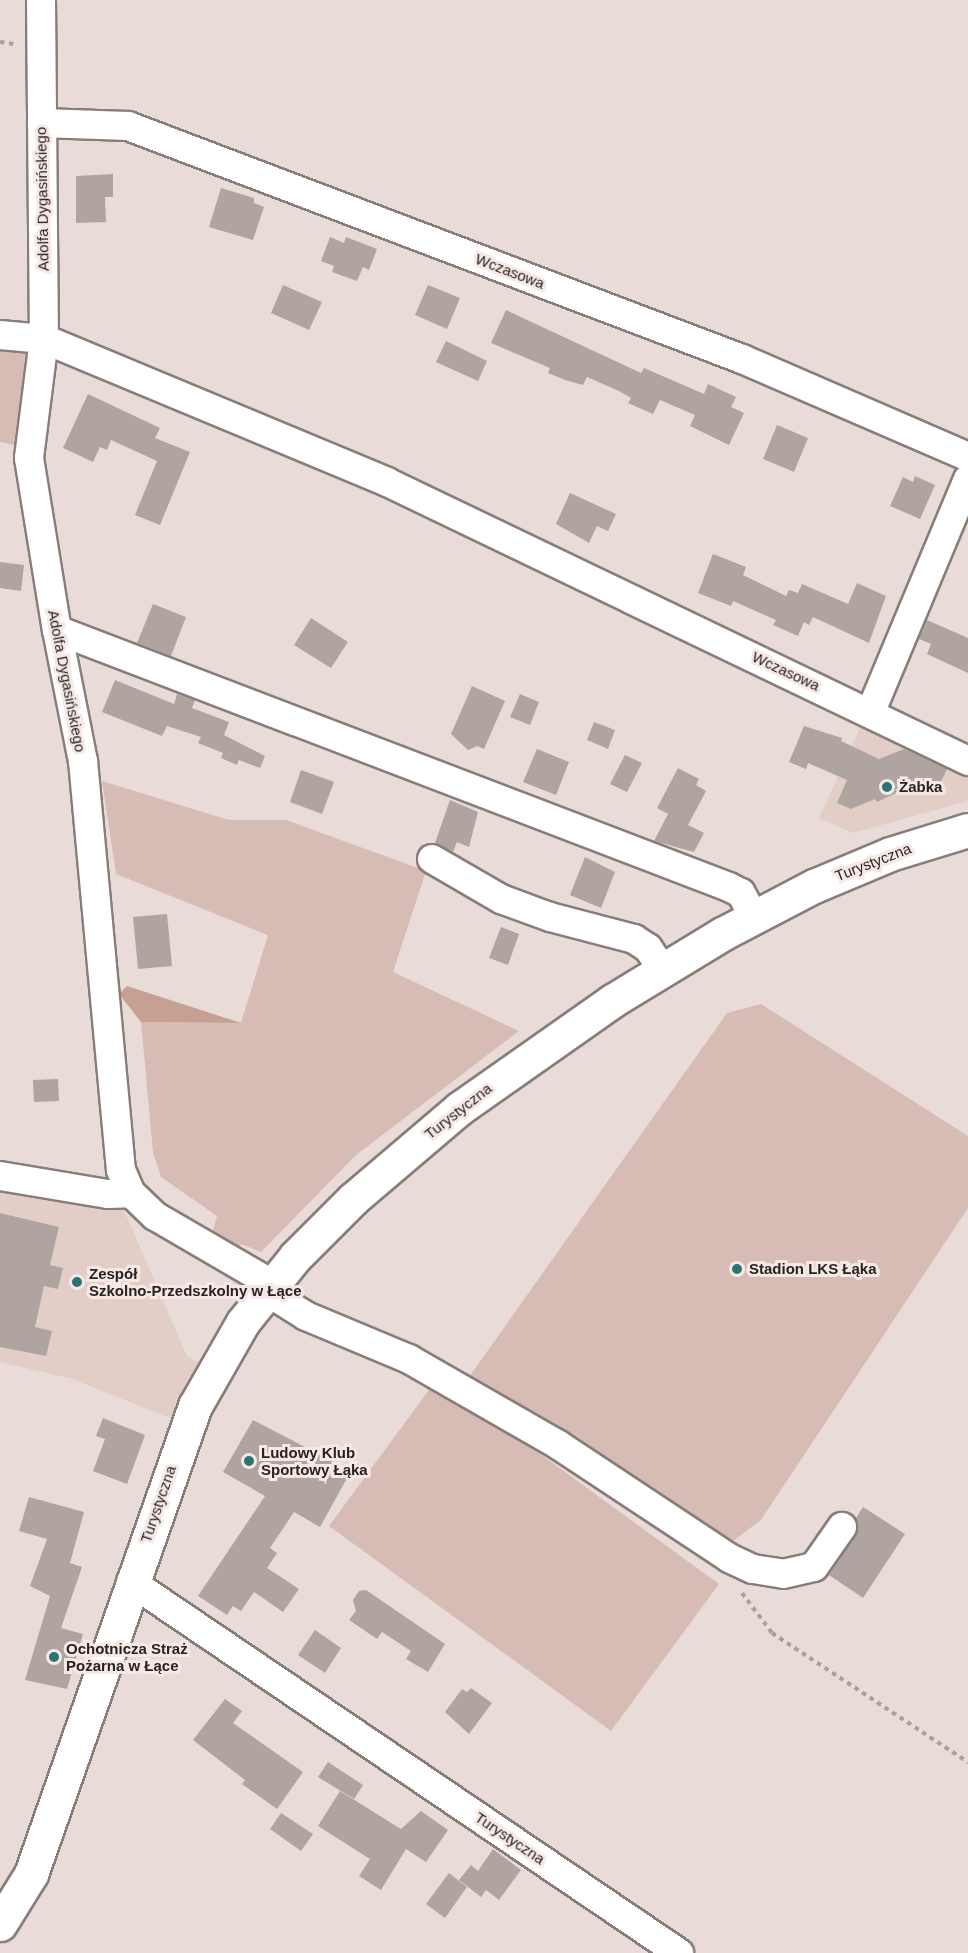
<!DOCTYPE html>
<meta charset="utf-8">
<style>
body{margin:0}
#map{position:relative;width:968px;height:1953px;overflow:hidden;background:#e9dcd8;font-family:Helvetica,sans-serif}
div>[style]{position:absolute}
.built>*{inset:0;background:#e3cec7}
.green>*{inset:0;background:#d6bcb4}
.forest>*{inset:0;background:#c7a094}
.building>*{inset:0;background:#b0a4a0}
.path>*{height:4px;margin-top:-2px;transform-origin:0;background:repeating-linear-gradient(90deg,#aba09d 0 4.5px,transparent 0 9px)}
.roads{filter:drop-shadow(2px 0 #897d7a) drop-shadow(-2px 0 #897d7a) drop-shadow(0 2px #897d7a) drop-shadow(0 -2px #897d7a)}
.minor>*{height:28px;margin:-14px;padding:0 14px;transform-origin:14px;border-radius:14px;background:#fff}
.major>*{height:33px;margin:-16.5px;padding:0 16.5px;transform-origin:16.5px;border-radius:16.5px;background:#fff}
.dots>*{width:16px;height:16px;translate:-50% -50%;box-sizing:border-box;border:3px solid #f6e9e5;border-radius:50%}
span{translate:-50% -50%;white-space:nowrap;text-align:center;line-height:1.15;-webkit-text-stroke:6px #f6e9e5;paint-order:stroke}
.street-label{font-size:15px;color:#282322}
.poi-label{font-size:15px;color:#282322;font-weight:700}
.left{translate:0 -50%;text-align:left}
</style>
<div id="map">
<div class="built">
<i style="clip-path:polygon(863px 721px,968px 773px,968px 801px,853px 833px,819px 818px)"></i>
<i style="clip-path:polygon(0 1184px,123px 1208px,187px 1356px,202px 1364px,172px 1419px,72px 1379px,0 1362px)"></i>
</div>
<div class="green">
<i style="clip-path:polygon(0 346px,25px 352px,21px 446px,0 442px)"></i>
<i style="clip-path:polygon(102px 781px,229px 820px,286px 820px,426px 871px,393px 972px,519px 1031px,356px 1155px,261px 1252px,241px 1244px,238px 1249px,212px 1235px,217px 1216px,161px 1177px,153px 1152px,141px 1022px,241px 1023px,268px 935px,116px 874px)"></i>
<i style="clip-path:polygon(761px 1004px,968px 1136px,968px 1208px,761px 1520px,729px 1544px,469px 1377px,727px 1013px)"></i>
<i style="clip-path:polygon(437px 1379px,719px 1584px,611px 1731px,329px 1526px)"></i>
</div>
<div class="forest">
<i style="clip-path:polygon(127px 986px,241px 1023px,141px 1022px,119px 994px)"></i>
</div>
<div class="building">
<i style="clip-path:polygon(113px 174px,113px 197px,105px 197px,106px 222px,76px 223px,76px 176px)"></i>
<i style="clip-path:polygon(221px 188px,254px 198px,254px 203px,264px 207px,253px 240px,209px 227px)"></i>
<i style="clip-path:polygon(330px 237px,344px 243px,346px 237px,377px 249px,369px 270px,363px 267px,357px 281px,332px 272px,334px 266px,321px 261px)"></i>
<i style="clip-path:polygon(283px 285px,322px 302px,309px 330px,271px 313px)"></i>
<i style="clip-path:polygon(428px 285px,460px 298px,447px 329px,415px 315px)"></i>
<i style="clip-path:polygon(506px 310px,641px 373px,644px 368px,704px 394px,708px 384px,736px 397px,731px 407px,744px 413px,729px 445px,690px 426px,695px 415px,660px 400px,653px 414px,628px 403px,631px 398px,619px 391px,587px 377px,583px 385px,565px 380px,548px 373px,550px 368px,491px 343px)"></i>
<i style="clip-path:polygon(446px 341px,487px 361px,478px 381px,436px 362px)"></i>
<i style="clip-path:polygon(88px 394px,160px 428px,155px 438px,190px 452px,160px 525px,135px 515px,157px 461px,111px 440px,107px 450px,100px 447px,93px 462px,63px 448px)"></i>
<i style="clip-path:polygon(777px 425px,808px 438px,794px 472px,763px 459px)"></i>
<i style="clip-path:polygon(915px 476px,935px 485px,920px 519px,890px 506px,903px 477px,913px 482px)"></i>
<i style="clip-path:polygon(570px 493px,616px 514px,608px 531px,597px 526px,589px 543px,556px 524px)"></i>
<i style="clip-path:polygon(713px 554px,746px 567px,743px 575px,786px 596px,789px 590px,798px 593px,802px 584px,848px 604px,857px 583px,886px 596px,869px 643px,813px 617px,809px 625px,804px 622px,798px 636px,773px 625px,776px 620px,733px 601px,731px 606px,698px 593px)"></i>
<i style="clip-path:polygon(0 562px,24px 565px,21px 591px,0 588px)"></i>
<i style="clip-path:polygon(153px 604px,186px 617px,171px 656px,137px 643px)"></i>
<i style="clip-path:polygon(311px 618px,348px 642px,331px 668px,294px 645px)"></i>
<i style="clip-path:polygon(927px 620px,968px 638px,968px 673px,927px 654px,931px 644px,919px 639px)"></i>
<i style="clip-path:polygon(115px 680px,174px 704px,177px 694px,195px 700px,192px 708px,229px 722px,224px 735px,265px 756px,260px 768px,239px 760px,237px 765px,221px 758px,223px 753px,198px 743px,201px 737px,167px 726px,162px 736px,102px 712px)"></i>
<i style="clip-path:polygon(472px 686px,505px 701px,484px 749px,477px 746px,468px 750px,451px 734px)"></i>
<i style="clip-path:polygon(520px 694px,539px 702px,530px 725px,510px 717px)"></i>
<i style="clip-path:polygon(594px 722px,615px 730px,608px 749px,587px 740px)"></i>
<i style="clip-path:polygon(804px 726px,842px 738px,841px 741px,879px 759px,904px 749px,947px 769px,940px 784px,926px 779px,877px 802px,875px 799px,851px 809px,837px 803px,847px 780px,808px 763px,806px 769px,789px 762px)"></i>
<i style="clip-path:polygon(537px 749px,569px 762px,556px 795px,523px 782px)"></i>
<i style="clip-path:polygon(625px 755px,642px 763px,627px 792px,610px 784px)"></i>
<i style="clip-path:polygon(678px 768px,699px 779px,696px 785px,706px 791px,688px 825px,704px 833px,694px 852px,654px 841px,668px 814px,657px 808px)"></i>
<i style="clip-path:polygon(301px 770px,334px 782px,322px 814px,290px 802px)"></i>
<i style="clip-path:polygon(450px 800px,478px 812px,469px 847px,457px 842px,453px 852px,435px 843px)"></i>
<i style="clip-path:polygon(585px 857px,615px 872px,601px 908px,570px 895px)"></i>
<i style="clip-path:polygon(167px 914px,172px 966px,138px 969px,133px 917px)"></i>
<i style="clip-path:polygon(501px 927px,519px 934px,508px 965px,489px 958px)"></i>
<i style="clip-path:polygon(58px 1079px,59px 1101px,34px 1102px,33px 1080px)"></i>
<i style="clip-path:polygon(0 1213px,59px 1227px,50px 1265px,63px 1268px,58px 1289px,44px 1286px,35px 1327px,52px 1331px,46px 1356px,0 1347px)"></i>
<i style="clip-path:polygon(103px 1418px,145px 1435px,127px 1484px,93px 1471px,105px 1439px,96px 1436px)"></i>
<i style="clip-path:polygon(253px 1420px,351px 1471px,320px 1527px,294px 1512px,270px 1548px,277px 1553px,267px 1568px,299px 1589px,283px 1612px,254px 1592px,241px 1611px,233px 1606px,227px 1615px,198px 1596px,265px 1496px,223px 1472px)"></i>
<i style="clip-path:polygon(29px 1497px,84px 1512px,70px 1563px,82px 1567px,61px 1628px,83px 1634px,67px 1689px,25px 1680px,50px 1596px,30px 1586px,47px 1539px,19px 1531px)"></i>
<i style="clip-path:polygon(863px 1507px,905px 1534px,863px 1598px,829px 1575px,856px 1536px,856px 1518px)"></i>
<i style="clip-path:polygon(366px 1590px,445px 1644px,428px 1672px,406px 1659px,411px 1651px,382px 1632px,377px 1639px,349px 1620px,356px 1611px,353px 1600px,359px 1591px)"></i>
<i style="clip-path:polygon(315px 1630px,341px 1648px,325px 1673px,298px 1655px)"></i>
<i style="clip-path:polygon(471px 1688px,492px 1703px,469px 1734px,445px 1712px,462px 1689px,467px 1692px)"></i>
<i style="clip-path:polygon(225px 1699px,242px 1711px,233px 1723px,303px 1772px,277px 1809px,242px 1784px,245px 1780px,193px 1740px)"></i>
<i style="clip-path:polygon(328px 1762px,363px 1785px,354px 1799px,318px 1777px)"></i>
<i style="clip-path:polygon(340px 1791px,401px 1829px,421px 1811px,448px 1830px,426px 1862px,406px 1849px,381px 1890px,359px 1876px,370px 1859px,318px 1826px)"></i>
<i style="clip-path:polygon(281px 1813px,313px 1834px,301px 1851px,270px 1829px)"></i>
<i style="clip-path:polygon(493px 1849px,521px 1870px,499px 1900px,486px 1890px,481px 1897px,459px 1880px,471px 1865px,478px 1871px)"></i>
<i style="clip-path:polygon(449px 1873px,467px 1887px,445px 1918px,426px 1904px)"></i>
</div>
<div class="path">
<i style="left:0;top:42px;width:18px;rotate:9deg"></i>
<i style="left:742px;top:1593px;width:50px;rotate:53.1deg"></i>
<i style="left:772px;top:1633px;width:235px;rotate:33.4deg"></i>
</div>
<div class="roads">
<div class="minor">
<i style="left:41px;top:0;width:339px;rotate:89.5deg"></i>
<i style="left:44px;top:339px;width:120px;rotate:97.2deg"></i>
<i style="left:29px;top:458px;width:174px;rotate:80.8deg"></i>
<i style="left:57px;top:630px;width:134px;rotate:78.8deg"></i>
<i style="left:83px;top:761px;width:411px;rotate:84.7deg"></i>
<i style="left:121px;top:1170px;width:25px;rotate:67deg"></i>
<i style="left:131px;top:1193px;width:33px;rotate:44deg"></i>
<i style="left:155px;top:1216px;width:135px;rotate:30.2deg"></i>
<i style="left:42px;top:123px;width:86px;rotate:2deg"></i>
<i style="left:128px;top:126px;width:657px;rotate:20.78deg"></i>
<i style="left:742px;top:359px;width:246px;rotate:23.4deg"></i>
<i style="left:0;top:335px;width:44px;rotate:5.2deg"></i>
<i style="left:44px;top:339px;width:372px;rotate:22.6deg"></i>
<i style="left:387px;top:482px;width:645px;rotate:25.65deg"></i>
<i style="left:57px;top:630px;width:719px;rotate:20.93deg"></i>
<i style="left:729px;top:887px;width:13px;rotate:27deg"></i>
<i style="left:741px;top:893px;width:27px;rotate:62deg"></i>
<i style="left:871px;top:711px;width:251px;rotate:-67.3deg"></i>
<i style="left:432px;top:859px;width:80px;rotate:30.1deg"></i>
<i style="left:501px;top:899px;width:52px;rotate:20.2deg"></i>
<i style="left:550px;top:917px;width:87px;rotate:14.7deg"></i>
<i style="left:634px;top:939px;width:17px;rotate:33deg"></i>
<i style="left:648px;top:948px;width:25px;rotate:56deg"></i>
<i style="left:0;top:1176px;width:109px;rotate:9.5deg"></i>
<i style="left:108px;top:1194px;width:23px;rotate:-2deg"></i>
<i style="left:266px;top:1291px;width:47px;rotate:32deg"></i>
<i style="left:306px;top:1316px;width:112px;rotate:22.7deg"></i>
<i style="left:409px;top:1359px;width:171px;rotate:29.9deg"></i>
<i style="left:557px;top:1444px;width:206px;rotate:33.5deg"></i>
<i style="left:729px;top:1558px;width:26px;rotate:25deg"></i>
<i style="left:753px;top:1569px;width:30px;rotate:9deg"></i>
<i style="left:783px;top:1574px;width:32px;rotate:-13deg"></i>
<i style="left:814px;top:1567px;width:49px;rotate:-55deg"></i>
<i style="left:131px;top:1582px;width:662px;rotate:34.1deg"></i>
</div>
<div class="major">
<i style="left:0;top:1924px;width:59px;rotate:-58.2deg"></i>
<i style="left:31px;top:1874px;width:496px;rotate:-70.7deg"></i>
<i style="left:195px;top:1406px;width:97px;rotate:-60.3deg"></i>
<i style="left:243px;top:1322px;width:83px;rotate:-51.3deg"></i>
<i style="left:295px;top:1257px;width:82px;rotate:-45deg"></i>
<i style="left:353px;top:1199px;width:140px;rotate:-40.4deg"></i>
<i style="left:460px;top:1108px;width:186px;rotate:-35.1deg"></i>
<i style="left:612px;top:1001px;width:131px;rotate:-31.3deg"></i>
<i style="left:724px;top:933px;width:102px;rotate:-27.6deg"></i>
<i style="left:814px;top:886px;width:82px;rotate:-22.8deg"></i>
<i style="left:890px;top:854px;width:82px;rotate:-17.1deg"></i>
</div>
</div>
<div class="dots">
<i style="left:887px;top:787px;background:#2b7471"></i>
<i style="left:737px;top:1269px;background:#2b7471"></i>
<i style="left:77px;top:1282px;background:#2b7471"></i>
<i style="left:249px;top:1461px;background:#2b7471"></i>
<i style="left:54px;top:1657px;background:#2b7471"></i>
</div>
<div class="street-label">
<span style="left:42px;top:199px;rotate:-91deg">Adolfa Dygasińskiego</span>
<span style="left:510px;top:271px;rotate:21deg">Wczasowa</span>
<span style="left:786px;top:671px;rotate:25deg">Wczasowa</span>
<span style="left:67px;top:681px;rotate:79deg">Adolfa Dygasińskiego</span>
<span style="left:873px;top:862px;rotate:-21deg">Turystyczna</span>
<span style="left:458px;top:1111px;rotate:-38deg">Turystyczna</span>
<span style="left:158px;top:1504px;rotate:-71deg">Turystyczna</span>
<span style="left:510px;top:1838px;rotate:34deg">Turystyczna</span>
</div>
<div class="poi-label">
<span class="left" style="left:899px;top:787px">Żabka</span>
<span class="left" style="left:749px;top:1269px">Stadion LKS Łąka</span>
<span class="left" style="left:89px;top:1282px">Zespół<br>Szkolno-Przedszkolny w Łące</span>
<span class="left" style="left:261px;top:1461px">Ludowy Klub<br>Sportowy Łąka</span>
<span class="left" style="left:66px;top:1657px">Ochotnicza Straż<br>Pożarna w Łące</span>
</div>
</div>
